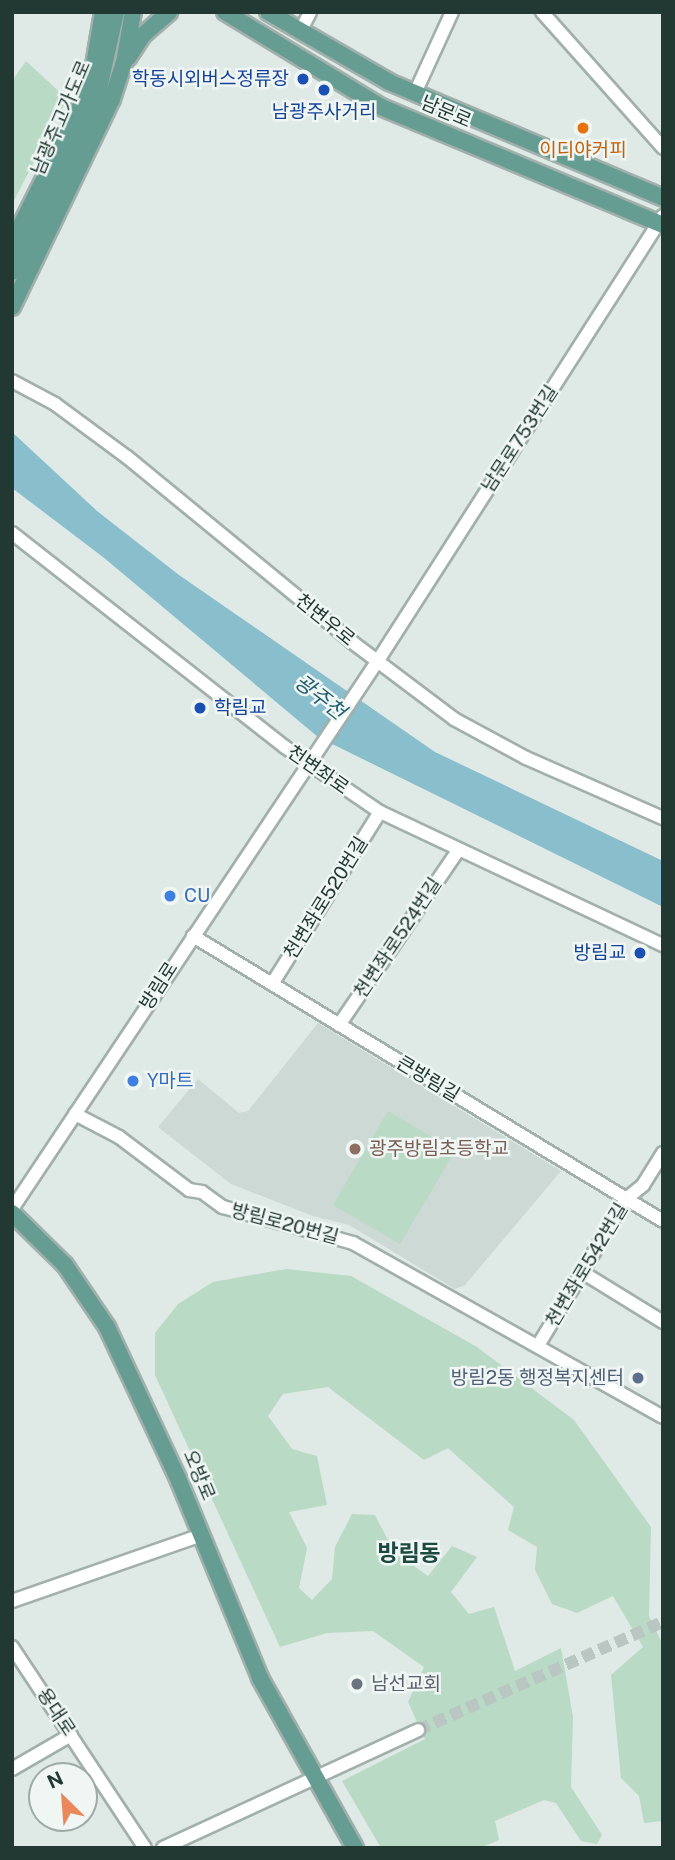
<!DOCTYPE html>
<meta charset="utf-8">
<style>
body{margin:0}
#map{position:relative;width:675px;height:1860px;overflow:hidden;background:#dfe9e5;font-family:"Public Sans","Noto Sans KR",sans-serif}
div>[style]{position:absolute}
.built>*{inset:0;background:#cdd9d4}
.green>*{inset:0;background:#b9dac4}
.water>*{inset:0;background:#89becc}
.minor-tunnel>*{height:12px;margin-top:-6px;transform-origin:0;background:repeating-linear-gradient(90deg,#b9c6c1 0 12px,transparent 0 18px)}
.roads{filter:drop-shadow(2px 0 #a2b0ac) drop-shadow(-2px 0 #a2b0ac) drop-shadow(0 2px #a2b0ac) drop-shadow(0 -2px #a2b0ac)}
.minor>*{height:12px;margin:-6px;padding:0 6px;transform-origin:6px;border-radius:6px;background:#fff}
.major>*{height:16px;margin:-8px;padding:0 8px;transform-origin:8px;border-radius:8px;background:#669d92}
.dots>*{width:19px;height:19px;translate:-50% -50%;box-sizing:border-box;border:4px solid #eff6f3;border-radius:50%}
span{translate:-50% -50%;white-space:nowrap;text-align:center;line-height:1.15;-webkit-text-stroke:5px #eff6f3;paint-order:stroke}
.transit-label{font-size:19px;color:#164399}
.right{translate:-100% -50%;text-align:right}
.left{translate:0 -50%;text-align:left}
.street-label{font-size:19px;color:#213833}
.food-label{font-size:19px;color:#c56008}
.shop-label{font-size:19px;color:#366cbe}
.education-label{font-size:19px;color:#785e54}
.service-label{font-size:19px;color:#4e5e75}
.worship-label{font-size:19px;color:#5b616d}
.water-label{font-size:21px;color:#1f5e70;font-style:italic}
.quarter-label{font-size:23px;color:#1e4941;font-weight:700}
.frame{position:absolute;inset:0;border:14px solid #213833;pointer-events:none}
.north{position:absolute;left:28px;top:1762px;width:70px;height:70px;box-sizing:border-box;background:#eff6f3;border:2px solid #9daaa6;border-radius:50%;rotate:335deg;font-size:19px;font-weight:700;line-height:28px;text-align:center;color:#213833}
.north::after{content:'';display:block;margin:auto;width:24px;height:32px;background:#ea885c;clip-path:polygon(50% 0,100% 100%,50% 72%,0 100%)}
</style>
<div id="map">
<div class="built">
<i style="clip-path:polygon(318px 1023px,561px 1171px,465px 1285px,455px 1289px,349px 1225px,313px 1216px,231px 1184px,158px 1127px,198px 1079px,239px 1113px,248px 1111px)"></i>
</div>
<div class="green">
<i style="clip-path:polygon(26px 61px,67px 99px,12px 204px,12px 81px)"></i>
<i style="clip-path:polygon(388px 1111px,455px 1151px,400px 1244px,333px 1205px)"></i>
<i style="clip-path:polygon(286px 1269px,351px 1276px,477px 1347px,574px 1420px,651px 1527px,649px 1616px,663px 1645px,663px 1821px,644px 1823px,639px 1796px,621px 1778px,611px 1675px,643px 1647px,613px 1596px,577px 1613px,552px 1604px,535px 1570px,537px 1547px,508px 1530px,514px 1507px,448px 1448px,424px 1460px,328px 1387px,283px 1394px,268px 1416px,292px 1449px,317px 1456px,327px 1505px,289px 1512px,307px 1548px,299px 1588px,312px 1600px,332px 1579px,335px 1547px,352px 1514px,375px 1515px,394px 1552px,428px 1576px,452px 1546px,477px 1557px,451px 1592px,469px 1614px,494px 1607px,515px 1671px,561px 1648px,573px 1717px,571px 1787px,602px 1835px,597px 1844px,581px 1841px,556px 1803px,544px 1800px,495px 1821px,499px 1840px,480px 1848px,381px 1848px,342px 1781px,425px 1739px,408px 1702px,424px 1667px,373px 1631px,327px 1633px,280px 1647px,155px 1375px,155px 1333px,178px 1304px,213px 1282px)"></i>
</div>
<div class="water">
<i style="clip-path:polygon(12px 432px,97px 511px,179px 575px,435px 752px,663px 861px,663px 907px,318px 737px,103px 557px,12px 488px)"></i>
</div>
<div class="minor-tunnel">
<i style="left:418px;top:1730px;width:268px;rotate:-23.8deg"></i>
</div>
<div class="roads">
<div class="minor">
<i style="left:542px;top:12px;width:182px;rotate:48.3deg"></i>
<i style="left:300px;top:32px;width:22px;rotate:-63deg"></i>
<i style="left:415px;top:93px;width:89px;rotate:-65.4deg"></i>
<i style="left:12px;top:381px;width:49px;rotate:28.1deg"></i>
<i style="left:55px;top:404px;width:89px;rotate:36.4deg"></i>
<i style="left:127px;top:457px;width:291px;rotate:39.4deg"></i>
<i style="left:352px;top:642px;width:128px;rotate:37deg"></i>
<i style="left:454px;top:719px;width:82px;rotate:28.4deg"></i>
<i style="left:526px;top:758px;width:150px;rotate:23.7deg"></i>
<i style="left:12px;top:533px;width:347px;rotate:38.1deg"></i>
<i style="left:285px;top:747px;width:115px;rotate:34.4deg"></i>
<i style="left:380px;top:812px;width:313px;rotate:25.2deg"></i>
<i style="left:193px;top:936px;width:550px;rotate:31.23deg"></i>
<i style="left:272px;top:984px;width:203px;rotate:-57.9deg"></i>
<i style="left:339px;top:1025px;width:209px;rotate:-55.7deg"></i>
<i style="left:75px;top:1114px;width:50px;rotate:27.6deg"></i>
<i style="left:119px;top:1137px;width:88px;rotate:37.1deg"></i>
<i style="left:189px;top:1190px;width:13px;rotate:9deg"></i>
<i style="left:202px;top:1192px;width:26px;rotate:36deg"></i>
<i style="left:223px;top:1207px;width:135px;rotate:15.5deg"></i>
<i style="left:353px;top:1243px;width:355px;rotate:29.3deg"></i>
<i style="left:12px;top:1209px;width:658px;rotate:-56.29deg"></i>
<i style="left:377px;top:662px;width:530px;rotate:-57.33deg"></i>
<i style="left:582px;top:1272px;width:95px;rotate:31.7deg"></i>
<i style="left:539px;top:1344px;width:169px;rotate:-59deg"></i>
<i style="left:626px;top:1199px;width:22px;rotate:-39deg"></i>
<i style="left:643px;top:1185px;width:38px;rotate:-58deg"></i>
<i style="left:12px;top:1601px;width:200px;rotate:-19.2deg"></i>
<i style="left:12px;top:1647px;width:241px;rotate:56.5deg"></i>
<i style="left:12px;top:1769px;width:68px;rotate:-30deg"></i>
<i style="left:163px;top:1848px;width:281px;rotate:-24.8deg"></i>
</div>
<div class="major">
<i style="left:225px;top:12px;width:183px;rotate:31.3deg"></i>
<i style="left:381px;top:107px;width:306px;rotate:22.7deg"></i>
<i style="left:268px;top:12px;width:140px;rotate:30deg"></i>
<i style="left:389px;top:82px;width:298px;rotate:22.9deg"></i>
<i style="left:128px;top:58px;width:27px;rotate:-57deg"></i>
<i style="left:143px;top:35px;width:35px;rotate:-41deg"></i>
<i style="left:12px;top:243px;width:159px;rotate:-63.4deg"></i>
<i style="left:83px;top:101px;width:32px;rotate:-72deg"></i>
<i style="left:93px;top:71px;width:60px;rotate:-80.4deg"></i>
<i style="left:12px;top:272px;width:199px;rotate:-64.3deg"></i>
<i style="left:98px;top:93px;width:83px;rotate:-77.5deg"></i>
<i style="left:12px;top:307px;width:231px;rotate:-64.3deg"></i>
<i style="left:112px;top:99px;width:38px;rotate:-72deg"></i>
<i style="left:124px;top:63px;width:52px;rotate:-80deg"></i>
<i style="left:12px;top:1213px;width:74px;rotate:44.5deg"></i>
<i style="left:65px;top:1265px;width:75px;rotate:55.9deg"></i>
<i style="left:107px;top:1327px;width:170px;rotate:64.9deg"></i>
<i style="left:179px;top:1481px;width:213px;rotate:67.6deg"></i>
<i style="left:260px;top:1678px;width:195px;rotate:60.8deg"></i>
</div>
</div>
<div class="dots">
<i style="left:303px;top:79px;background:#1a4fb4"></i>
<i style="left:324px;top:90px;background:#1a4fb4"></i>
<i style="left:583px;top:128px;background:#e8710a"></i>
<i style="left:200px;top:708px;background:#1a4fb4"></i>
<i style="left:170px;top:896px;background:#3f7fe0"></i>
<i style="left:640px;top:953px;background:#1a4fb4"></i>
<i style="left:133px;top:1081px;background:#3f7fe0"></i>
<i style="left:355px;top:1149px;background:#8d6e63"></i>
<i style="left:638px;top:1378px;background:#5c6f8a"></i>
<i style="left:357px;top:1684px;background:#6b7280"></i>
</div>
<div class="transit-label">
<span class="right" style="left:289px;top:79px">학동시외버스정류장</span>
<span style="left:324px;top:112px">남광주사거리</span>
<span class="left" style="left:214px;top:708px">학림교</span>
<span class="right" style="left:626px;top:953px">방림교</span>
</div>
<div class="street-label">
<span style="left:446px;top:112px;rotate:23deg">남문로</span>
<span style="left:61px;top:118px;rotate:-67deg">남광주고가도로</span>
<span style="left:520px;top:439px;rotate:-57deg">남문로753번길</span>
<span style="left:325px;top:620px;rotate:39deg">천변우로</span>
<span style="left:318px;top:770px;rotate:35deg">천변좌로</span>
<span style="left:326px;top:898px;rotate:-58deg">천변좌로520번길</span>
<span style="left:398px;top:938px;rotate:-56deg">천변좌로524번길</span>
<span style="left:159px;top:986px;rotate:-57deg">방림로</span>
<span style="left:428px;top:1079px;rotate:31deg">큰방림길</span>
<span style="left:285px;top:1224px;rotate:15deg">방림로20번길</span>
<span style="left:587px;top:1265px;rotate:-59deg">천변좌로542번길</span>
<span style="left:199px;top:1475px;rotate:67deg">오방로</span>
<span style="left:56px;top:1712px;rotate:56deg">용대로</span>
</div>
<div class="food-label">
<span style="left:583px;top:150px">이디야커피</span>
</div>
<div class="shop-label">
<span class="left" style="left:184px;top:896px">CU</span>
<span class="left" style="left:147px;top:1081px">Y마트</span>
</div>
<div class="education-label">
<span class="left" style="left:369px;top:1149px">광주방림초등학교</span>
</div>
<div class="service-label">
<span class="right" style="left:624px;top:1378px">방림2동 행정복지센터</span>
</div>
<div class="worship-label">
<span class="left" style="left:371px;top:1684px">남선교회</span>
</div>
<div class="water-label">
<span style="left:320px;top:697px;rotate:38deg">광주천</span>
</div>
<div class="quarter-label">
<span style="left:409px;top:1553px">방림동</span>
</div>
<div class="frame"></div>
<div class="north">N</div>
</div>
